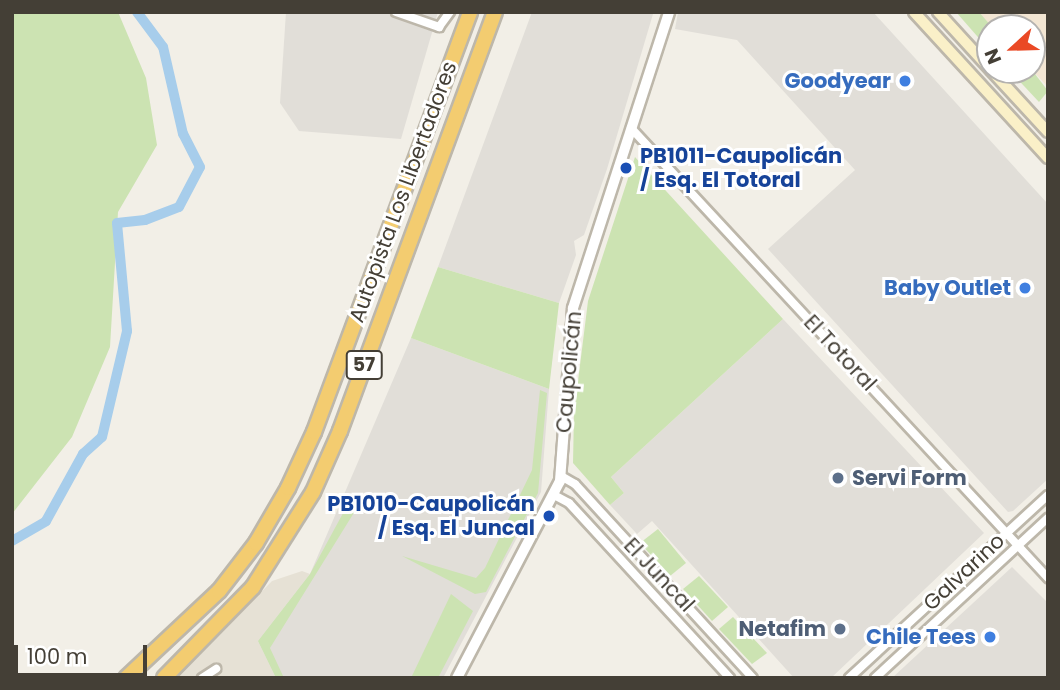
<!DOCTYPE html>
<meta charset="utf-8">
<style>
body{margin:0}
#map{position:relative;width:1060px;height:690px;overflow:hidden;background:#f2efe7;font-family:Poppins,sans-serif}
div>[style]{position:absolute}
.residential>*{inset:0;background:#e6e1d5}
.commercial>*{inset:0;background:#f3e6d3}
.industrial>*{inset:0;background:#e1ded8}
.green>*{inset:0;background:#cce3b2}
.canal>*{height:10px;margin:-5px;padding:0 5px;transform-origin:5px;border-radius:5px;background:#a7cdeb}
.roads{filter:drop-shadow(2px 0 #bdb7aa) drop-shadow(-2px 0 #bdb7aa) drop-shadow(0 2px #bdb7aa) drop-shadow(0 -2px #bdb7aa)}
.minor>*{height:8px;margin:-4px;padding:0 4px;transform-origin:4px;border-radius:4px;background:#fff}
.tertiary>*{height:10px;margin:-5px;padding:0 5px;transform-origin:5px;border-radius:5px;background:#fff}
.secondary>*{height:10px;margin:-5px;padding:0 5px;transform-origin:5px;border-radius:5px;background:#faf0c8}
.motorway>*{height:14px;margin:-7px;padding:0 7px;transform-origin:7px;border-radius:7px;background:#f3cc70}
.dots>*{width:19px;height:19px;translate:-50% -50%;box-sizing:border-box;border:4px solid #fff;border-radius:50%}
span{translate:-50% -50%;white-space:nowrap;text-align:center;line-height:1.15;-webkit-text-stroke:6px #fff;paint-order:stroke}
.shield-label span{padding:2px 5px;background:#fff;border:2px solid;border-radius:5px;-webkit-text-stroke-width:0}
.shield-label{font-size:19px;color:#443f36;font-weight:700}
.shop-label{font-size:21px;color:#366cbe;font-weight:700}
.right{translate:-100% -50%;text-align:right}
.transit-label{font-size:21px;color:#164399;font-weight:700}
.left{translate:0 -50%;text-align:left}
.street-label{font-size:21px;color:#443f36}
.service-label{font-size:21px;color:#4e5e75;font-weight:700}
.frame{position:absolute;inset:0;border:14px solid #443f36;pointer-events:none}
.north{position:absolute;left:976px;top:14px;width:70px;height:70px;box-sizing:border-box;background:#fff;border:2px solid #b4b2af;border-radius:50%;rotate:248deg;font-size:19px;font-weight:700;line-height:28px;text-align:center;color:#443f36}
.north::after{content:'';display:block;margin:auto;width:24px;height:32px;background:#ea4925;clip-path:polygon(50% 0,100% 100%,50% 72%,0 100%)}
.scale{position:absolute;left:14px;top:645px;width:133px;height:32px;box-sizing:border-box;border:4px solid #443f36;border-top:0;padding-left:9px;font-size:21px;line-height:24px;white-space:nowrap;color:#443f36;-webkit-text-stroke:5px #fff;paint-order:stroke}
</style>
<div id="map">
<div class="residential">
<i style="clip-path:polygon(302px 571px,310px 574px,258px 641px,276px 678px,178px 678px,272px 581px)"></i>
</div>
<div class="commercial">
<i style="clip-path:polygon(979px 12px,1048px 12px,1048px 87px,1032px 70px,1032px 28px,993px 28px)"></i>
</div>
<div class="industrial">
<i style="clip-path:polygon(286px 12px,438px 12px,401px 139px,299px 131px,280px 103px)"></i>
<i style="clip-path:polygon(532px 12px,653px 14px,607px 169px,584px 235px,574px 241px,576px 255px,559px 303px,438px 267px)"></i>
<i style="clip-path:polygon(678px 12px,873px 12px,1048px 204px,1048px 479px,1013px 511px,1008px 512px,768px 249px,855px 170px,737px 40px,675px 29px)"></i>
<i style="clip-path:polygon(783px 319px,984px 533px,831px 678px,794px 678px,652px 521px,637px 534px,610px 505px,624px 493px,611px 477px)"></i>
<i style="clip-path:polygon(411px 338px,549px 389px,541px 492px,443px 678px,276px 678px,258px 641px,310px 574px)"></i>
<i style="clip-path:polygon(1012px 567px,1048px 603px,1048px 678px,892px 678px)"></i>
</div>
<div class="green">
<i style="clip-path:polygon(12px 12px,118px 12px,146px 78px,157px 145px,118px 212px,110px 347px,72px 437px,12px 514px)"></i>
<i style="clip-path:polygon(956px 12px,979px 12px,993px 28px,990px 39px,984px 44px)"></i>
<i style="clip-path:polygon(1009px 70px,1032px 70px,1048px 91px,1039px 102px)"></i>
<i style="clip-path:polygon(635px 157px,783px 319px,611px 477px,624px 493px,610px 505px,573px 463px,574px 413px,588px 301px)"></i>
<i style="clip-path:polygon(438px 267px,559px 303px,549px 389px,411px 338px)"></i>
<i style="clip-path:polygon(540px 390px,547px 393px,538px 493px,486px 592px,475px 594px,402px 556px,476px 578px,485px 568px,532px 470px)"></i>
<i style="clip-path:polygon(360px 503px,270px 648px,284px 678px,276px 678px,258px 641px,310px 574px,348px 504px)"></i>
<i style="clip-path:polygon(658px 529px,686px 563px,670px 576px,640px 543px)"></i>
<i style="clip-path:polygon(699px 576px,728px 607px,712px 621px,683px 589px)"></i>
<i style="clip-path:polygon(451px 594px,473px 611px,438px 678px,411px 678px)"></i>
<i style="clip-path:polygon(733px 617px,767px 653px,752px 664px,719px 629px)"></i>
</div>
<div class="canal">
<i style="left:12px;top:541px;width:39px;rotate:-30deg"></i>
<i style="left:46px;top:521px;width:77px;rotate:-61.1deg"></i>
<i style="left:83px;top:454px;width:25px;rotate:-42deg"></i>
<i style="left:102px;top:437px;width:109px;rotate:-76.7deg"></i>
<i style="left:127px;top:331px;width:108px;rotate:-95.3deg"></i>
<i style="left:117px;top:223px;width:28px;rotate:-6deg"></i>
<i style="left:145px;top:220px;width:36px;rotate:-21deg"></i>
<i style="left:179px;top:207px;width:45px;rotate:-62.3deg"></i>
<i style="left:200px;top:167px;width:37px;rotate:-117deg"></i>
<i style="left:183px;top:134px;width:89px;rotate:-102.9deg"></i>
<i style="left:163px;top:47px;width:44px;rotate:-126.6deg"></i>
</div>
<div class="roads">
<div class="minor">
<i style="left:396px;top:12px;width:46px;rotate:19.2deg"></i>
<i style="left:439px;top:27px;width:19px;rotate:-54deg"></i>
<i style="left:631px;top:128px;width:614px;rotate:47.18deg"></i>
<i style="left:561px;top:476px;width:16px;rotate:30deg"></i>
<i style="left:575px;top:484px;width:263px;rotate:47.5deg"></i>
<i style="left:554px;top:495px;width:17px;rotate:28deg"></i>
<i style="left:569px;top:503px;width:238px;rotate:47.4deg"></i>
<i style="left:202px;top:678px;width:17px;rotate:-33deg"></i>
<i style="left:849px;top:678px;width:270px;rotate:-42.6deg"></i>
<i style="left:875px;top:678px;width:236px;rotate:-42.8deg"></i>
</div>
<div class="tertiary">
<i style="left:457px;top:678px;width:222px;rotate:-62.4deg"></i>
<i style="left:560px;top:481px;width:173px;rotate:-85.7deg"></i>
<i style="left:573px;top:308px;width:311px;rotate:-72deg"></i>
</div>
<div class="secondary">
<i style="left:914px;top:12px;width:198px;rotate:47.5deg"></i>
<i style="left:938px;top:12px;width:77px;rotate:47.6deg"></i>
<i style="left:991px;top:70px;width:84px;rotate:47.4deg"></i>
</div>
<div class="motorway">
<i style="left:126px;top:678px;width:127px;rotate:-43.1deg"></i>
<i style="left:219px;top:591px;width:61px;rotate:-52.4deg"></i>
<i style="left:256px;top:543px;width:64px;rotate:-59.8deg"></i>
<i style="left:288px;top:488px;width:62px;rotate:-65.1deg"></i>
<i style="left:314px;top:432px;width:448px;rotate:-69.6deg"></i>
<i style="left:164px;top:678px;width:127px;rotate:-45.6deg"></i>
<i style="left:253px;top:587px;width:112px;rotate:-57.7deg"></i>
<i style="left:313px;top:492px;width:67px;rotate:-66.1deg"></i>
<i style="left:340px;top:431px;width:447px;rotate:-69.7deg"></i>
</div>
</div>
<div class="dots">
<i style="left:905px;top:81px;background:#3f7fe0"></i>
<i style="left:626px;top:168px;background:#1a4fb4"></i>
<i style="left:1025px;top:288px;background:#3f7fe0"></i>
<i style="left:838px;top:478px;background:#5c6f8a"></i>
<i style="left:549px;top:516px;background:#1a4fb4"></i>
<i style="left:840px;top:629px;background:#5c6f8a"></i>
<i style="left:990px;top:637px;background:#3f7fe0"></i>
</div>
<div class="shield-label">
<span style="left:364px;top:365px">57</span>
</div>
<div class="shop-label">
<span class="right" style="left:891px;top:81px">Goodyear</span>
<span class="right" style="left:1011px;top:288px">Baby Outlet</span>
<span class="right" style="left:976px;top:637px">Chile Tees</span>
</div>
<div class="transit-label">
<span class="left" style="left:640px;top:168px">PB1011-Caupolicán<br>/ Esq. El Totoral</span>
<span class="right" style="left:535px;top:516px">PB1010-Caupolicán<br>/ Esq. El Juncal</span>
</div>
<div class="street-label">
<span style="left:403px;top:192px;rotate:-70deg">Autopista Los Libertadores</span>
<span style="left:840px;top:353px;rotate:47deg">El Totoral</span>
<span style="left:569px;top:372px;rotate:-85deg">Caupolicán</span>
<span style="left:964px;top:572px;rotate:-43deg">Galvarino</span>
<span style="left:659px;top:575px;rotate:47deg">El Juncal</span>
</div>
<div class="service-label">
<span class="left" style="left:852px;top:478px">Servi Form</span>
<span class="right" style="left:826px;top:629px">Netafim</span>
</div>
<div class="frame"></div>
<div class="north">N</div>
<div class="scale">100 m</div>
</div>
